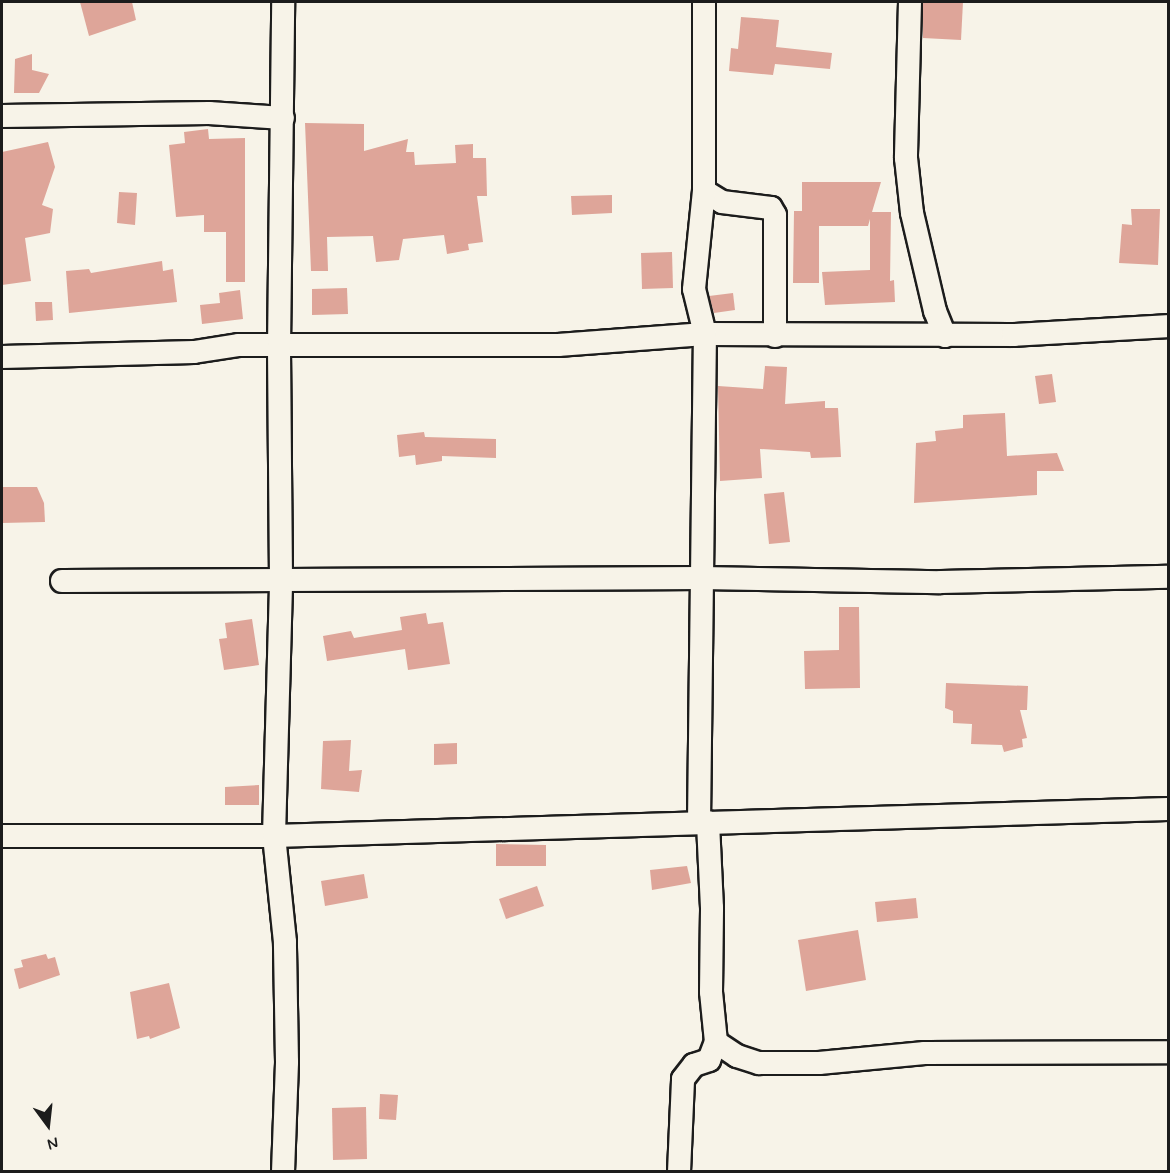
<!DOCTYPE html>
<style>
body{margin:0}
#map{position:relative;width:1170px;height:1173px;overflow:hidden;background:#f7f3e8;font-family:Mynerve,sans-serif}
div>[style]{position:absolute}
.building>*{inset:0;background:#dea599}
.roads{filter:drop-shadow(2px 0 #1c1c1c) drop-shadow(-2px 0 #1c1c1c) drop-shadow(0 2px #1c1c1c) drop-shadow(0 -2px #1c1c1c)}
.minor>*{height:22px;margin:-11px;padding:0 11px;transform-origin:11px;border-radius:11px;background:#f7f3e8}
span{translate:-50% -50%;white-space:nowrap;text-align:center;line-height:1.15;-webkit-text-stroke:4.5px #f7f3e8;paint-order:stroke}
.frame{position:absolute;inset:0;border:3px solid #1c1c1c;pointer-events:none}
.north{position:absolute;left:18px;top:1095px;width:60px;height:60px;-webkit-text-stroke:4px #f7f3e8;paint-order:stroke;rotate:165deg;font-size:16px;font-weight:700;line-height:24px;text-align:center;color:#1c1c1c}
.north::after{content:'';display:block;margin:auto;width:21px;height:27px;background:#1c1c1c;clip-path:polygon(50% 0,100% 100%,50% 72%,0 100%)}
</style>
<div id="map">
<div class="building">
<i style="clip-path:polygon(80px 2px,132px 2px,136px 20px,89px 36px)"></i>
<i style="clip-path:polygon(923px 2px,963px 2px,961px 40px,923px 38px)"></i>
<i style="clip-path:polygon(741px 17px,779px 20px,776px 47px,832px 53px,830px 69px,775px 64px,773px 75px,729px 71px,731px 48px,738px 49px)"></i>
<i style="clip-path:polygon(32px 54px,32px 70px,49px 74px,39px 93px,14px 93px,15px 59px)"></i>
<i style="clip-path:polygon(305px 123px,364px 124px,364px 151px,408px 139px,406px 152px,414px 152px,415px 165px,456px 163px,455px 145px,473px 144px,473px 158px,486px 158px,487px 196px,477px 196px,483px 242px,468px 244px,469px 250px,447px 254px,444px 235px,403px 239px,399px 260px,376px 262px,373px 236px,327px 237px,328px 271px,311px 271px)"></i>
<i style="clip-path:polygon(208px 129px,209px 139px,245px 138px,245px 282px,226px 282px,226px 232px,204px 232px,204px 215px,176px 217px,169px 145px,185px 143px,184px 132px)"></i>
<i style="clip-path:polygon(48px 142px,55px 167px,42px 205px,53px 209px,50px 233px,25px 238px,31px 281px,2px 285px,2px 152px)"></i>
<i style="clip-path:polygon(802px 182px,881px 182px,872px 212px,891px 212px,890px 281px,894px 280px,895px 302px,825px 305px,822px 272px,870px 270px,870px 219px,868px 226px,819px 226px,819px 283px,793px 283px,794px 211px,802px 211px)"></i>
<i style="clip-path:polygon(119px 192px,137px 193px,135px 225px,117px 223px)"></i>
<i style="clip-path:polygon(612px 195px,612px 213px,572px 215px,571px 196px)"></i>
<i style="clip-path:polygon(1131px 209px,1160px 209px,1158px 265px,1119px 263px,1122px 224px,1132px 225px)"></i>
<i style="clip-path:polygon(672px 252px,673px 288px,642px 289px,641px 253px)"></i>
<i style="clip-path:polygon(162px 261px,163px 271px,173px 269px,177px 302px,69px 313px,66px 271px,89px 269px,91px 273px)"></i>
<i style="clip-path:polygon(347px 288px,348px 314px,312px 315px,312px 289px)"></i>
<i style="clip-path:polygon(240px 290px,243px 319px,202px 324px,200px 305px,220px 303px,219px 293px)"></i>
<i style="clip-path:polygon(733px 293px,735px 310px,714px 313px,709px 296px)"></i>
<i style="clip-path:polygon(35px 302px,52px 302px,53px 320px,36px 321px)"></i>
<i style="clip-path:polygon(765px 366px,787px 367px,785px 404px,825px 401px,825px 408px,838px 408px,841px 457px,811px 458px,810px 452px,760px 449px,762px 478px,720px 481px,718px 386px,763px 389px)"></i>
<i style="clip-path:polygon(1052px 374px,1056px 402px,1039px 404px,1035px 376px)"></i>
<i style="clip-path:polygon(1005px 413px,1007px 456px,1057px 453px,1064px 471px,1037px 471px,1037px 495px,914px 503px,916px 443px,936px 441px,935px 431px,963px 428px,963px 415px)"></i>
<i style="clip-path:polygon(424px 432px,425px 437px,496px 439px,496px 458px,442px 456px,442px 461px,416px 465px,415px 455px,399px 457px,397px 435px)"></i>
<i style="clip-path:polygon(2px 487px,37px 487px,44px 503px,45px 522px,2px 523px)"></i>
<i style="clip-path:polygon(784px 492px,790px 542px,769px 544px,764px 494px)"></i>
<i style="clip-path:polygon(839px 607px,859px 607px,860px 688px,805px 689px,804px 651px,839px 650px)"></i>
<i style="clip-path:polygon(426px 613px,428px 624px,443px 622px,450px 664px,408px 670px,405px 649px,327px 661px,323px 636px,351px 631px,354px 638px,402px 630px,400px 617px)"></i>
<i style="clip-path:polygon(252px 619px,259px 665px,224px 670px,219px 639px,227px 638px,225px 623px)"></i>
<i style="clip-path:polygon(946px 683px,1028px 686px,1027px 710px,1020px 710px,1027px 738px,1022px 739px,1023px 747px,1004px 752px,1002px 745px,971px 744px,972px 724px,953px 723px,953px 711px,945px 708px)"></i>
<i style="clip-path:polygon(351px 740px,349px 771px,362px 770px,359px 792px,321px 789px,323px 741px)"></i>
<i style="clip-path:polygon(457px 743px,457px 764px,434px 765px,434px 744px)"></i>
<i style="clip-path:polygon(259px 785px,259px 805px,225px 805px,225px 787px)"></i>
<i style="clip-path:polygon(496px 844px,546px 845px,546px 866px,496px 866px)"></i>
<i style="clip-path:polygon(687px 866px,691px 883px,652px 890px,650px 870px)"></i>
<i style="clip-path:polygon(364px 874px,368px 898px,325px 906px,321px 881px)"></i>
<i style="clip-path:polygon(537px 886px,544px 906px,506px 919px,499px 899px)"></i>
<i style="clip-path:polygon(916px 898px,918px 918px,877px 922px,875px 902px)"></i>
<i style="clip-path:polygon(858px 930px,866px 980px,806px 991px,798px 940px)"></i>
<i style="clip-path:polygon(46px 954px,48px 959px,55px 957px,60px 975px,19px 989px,14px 969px,23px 967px,21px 960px)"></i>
<i style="clip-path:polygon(169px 983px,180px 1028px,150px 1039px,149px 1036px,137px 1039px,130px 992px)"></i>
<i style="clip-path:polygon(380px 1094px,398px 1095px,396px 1120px,379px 1119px)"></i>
<i style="clip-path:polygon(366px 1107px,367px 1159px,333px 1160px,332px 1108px)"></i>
</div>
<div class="roads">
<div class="minor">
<i style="left:910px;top:2px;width:156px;rotate:91.5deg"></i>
<i style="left:906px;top:158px;width:55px;rotate:83.8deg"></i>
<i style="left:912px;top:213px;width:101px;rotate:76.8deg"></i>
<i style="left:935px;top:311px;width:27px;rotate:68deg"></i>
<i style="left:2px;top:116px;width:207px;rotate:-0.8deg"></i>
<i style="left:209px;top:113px;width:74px;rotate:3.9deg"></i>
<i style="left:704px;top:191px;width:21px;rotate:31deg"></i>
<i style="left:722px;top:202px;width:49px;rotate:7deg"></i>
<i style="left:771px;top:208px;width:8px;rotate:60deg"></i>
<i style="left:775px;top:215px;width:121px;rotate:90deg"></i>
<i style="left:2px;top:357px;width:192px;rotate:-1.5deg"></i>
<i style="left:194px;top:352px;width:46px;rotate:-8.8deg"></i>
<i style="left:239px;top:345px;width:319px"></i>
<i style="left:558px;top:345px;width:147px;rotate:-4.3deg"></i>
<i style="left:705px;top:334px;width:308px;rotate:0.2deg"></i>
<i style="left:1013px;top:335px;width:155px;rotate:-3.3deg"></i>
<i style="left:62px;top:581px;width:640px;rotate:-0.27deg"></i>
<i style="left:702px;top:578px;width:239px;rotate:1deg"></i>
<i style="left:941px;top:582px;width:227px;rotate:-1.3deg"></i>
<i style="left:699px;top:822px;width:488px;rotate:-89.3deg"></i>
<i style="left:705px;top:334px;width:46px;rotate:-103.7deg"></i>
<i style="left:694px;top:289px;width:99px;rotate:-84.2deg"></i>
<i style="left:704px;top:191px;width:189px;rotate:-90deg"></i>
<i style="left:2px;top:836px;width:272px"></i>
<i style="left:274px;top:836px;width:894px;rotate:-1.73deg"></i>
<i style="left:716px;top:1042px;width:25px;rotate:34deg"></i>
<i style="left:737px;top:1056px;width:23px;rotate:18deg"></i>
<i style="left:759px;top:1063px;width:60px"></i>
<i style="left:819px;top:1063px;width:106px;rotate:-5.4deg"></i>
<i style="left:925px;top:1053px;width:243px;rotate:-0.2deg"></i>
<i style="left:283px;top:1172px;width:110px;rotate:-87.9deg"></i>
<i style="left:287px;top:1062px;width:120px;rotate:-91deg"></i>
<i style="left:285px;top:942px;width:107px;rotate:-95.9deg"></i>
<i style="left:274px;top:836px;width:257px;rotate:-88.4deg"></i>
<i style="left:281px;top:579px;width:232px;rotate:-90.5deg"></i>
<i style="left:279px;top:347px;width:345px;rotate:-89.3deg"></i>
<i style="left:679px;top:1172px;width:93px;rotate:-87.5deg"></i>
<i style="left:683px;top:1079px;width:18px;rotate:-52deg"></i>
<i style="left:694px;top:1065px;width:16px;rotate:-18deg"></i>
<i style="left:709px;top:1060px;width:19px;rotate:-69deg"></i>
<i style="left:716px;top:1042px;width:50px;rotate:-95.7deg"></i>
<i style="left:711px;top:992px;width:84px;rotate:-89.3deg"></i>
<i style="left:712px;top:908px;width:86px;rotate:-92.7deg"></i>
</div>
</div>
<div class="frame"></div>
<div class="north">N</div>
</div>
